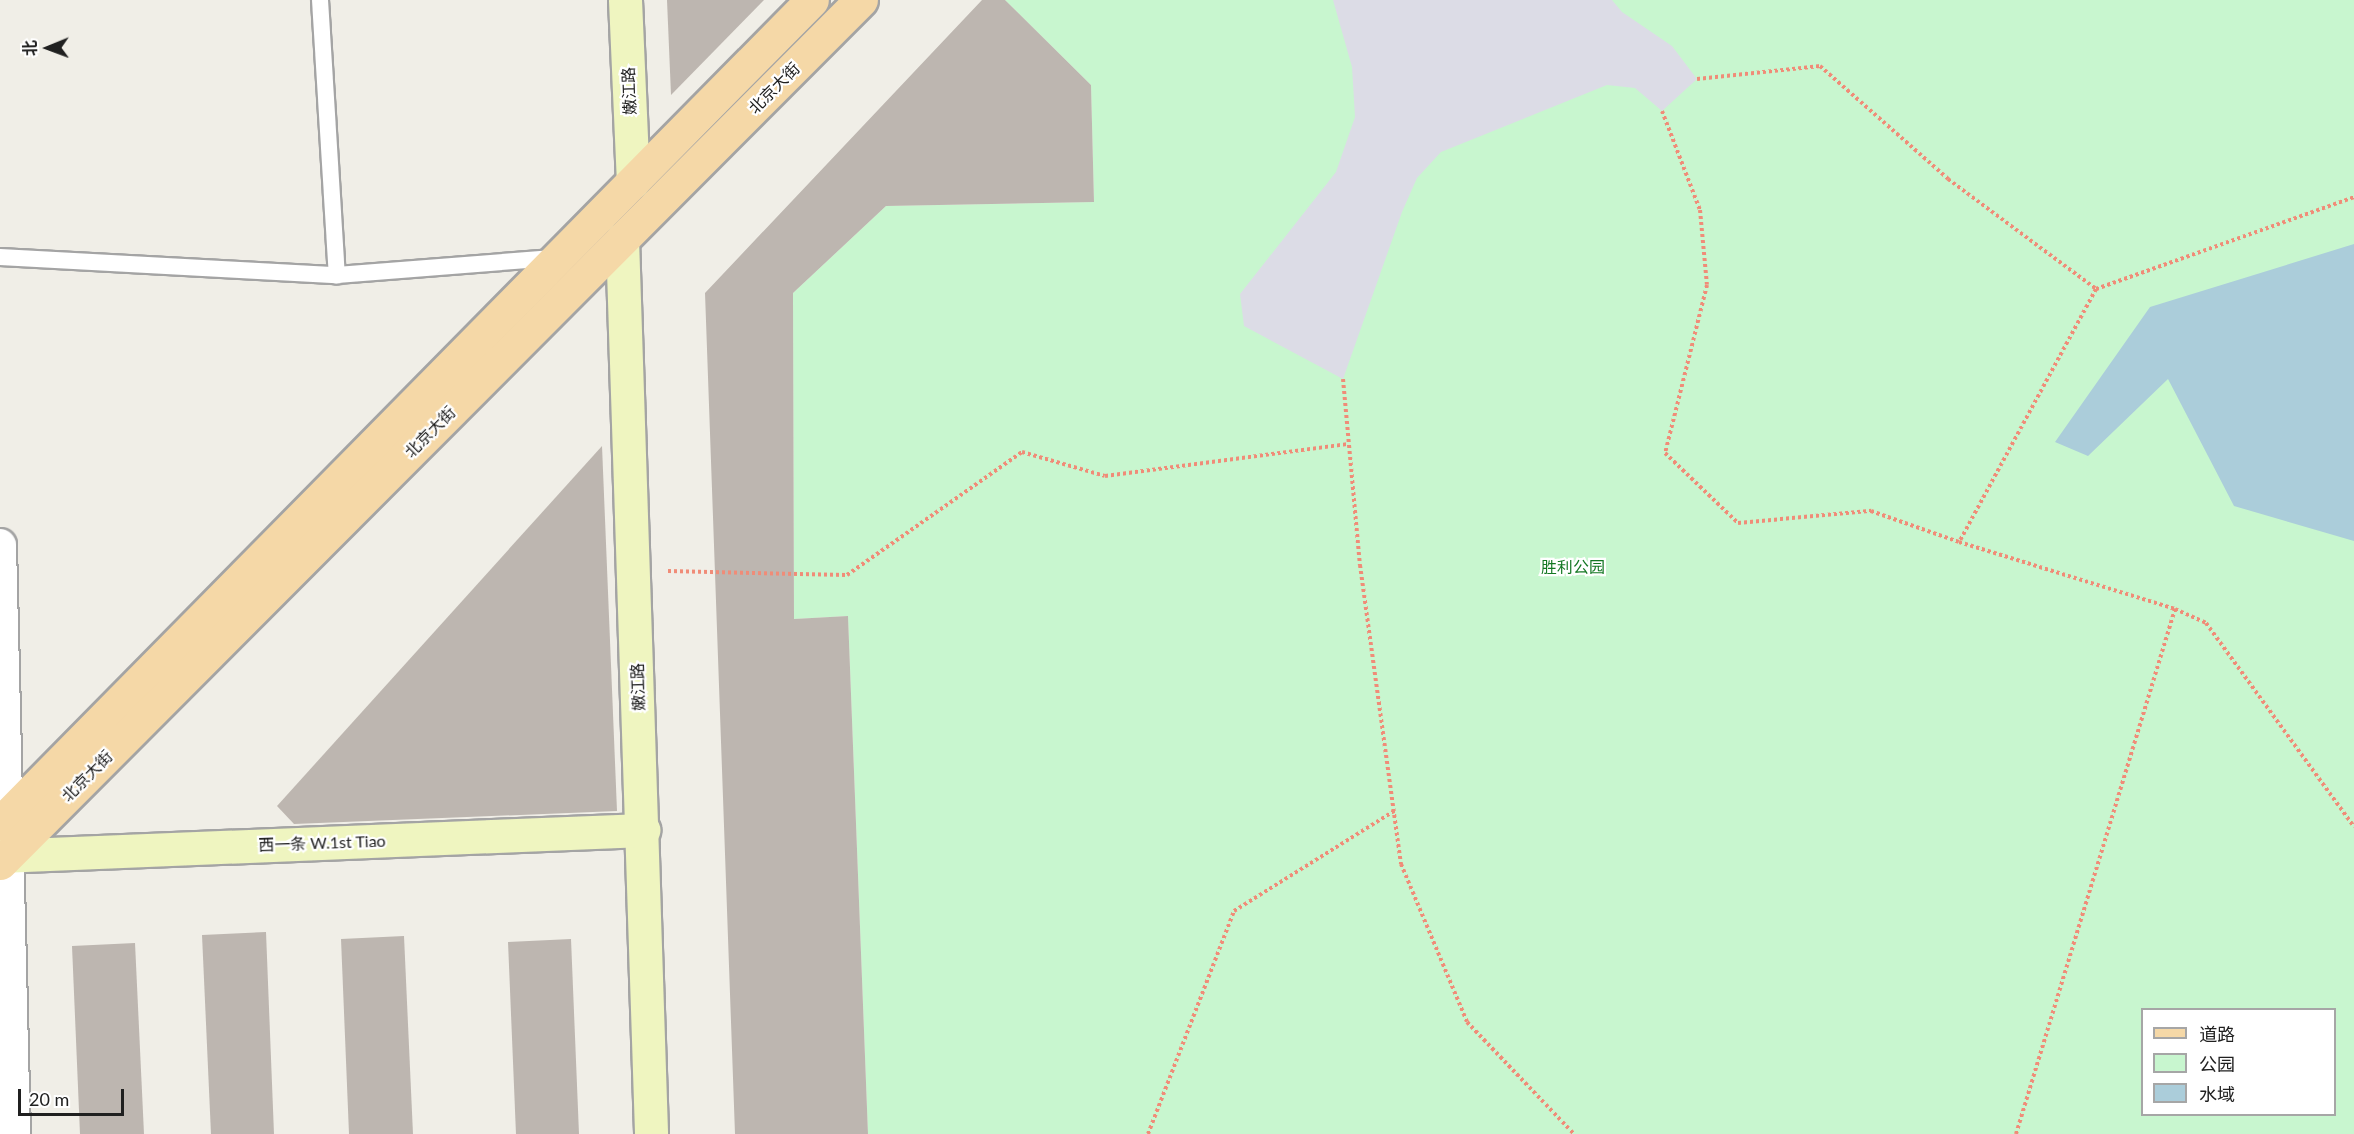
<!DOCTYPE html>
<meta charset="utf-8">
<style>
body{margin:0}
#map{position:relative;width:2354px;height:1134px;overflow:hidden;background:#f0eee7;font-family:Lato,"Noto Sans SC",sans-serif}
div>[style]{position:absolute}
.park>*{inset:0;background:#c8f6cf}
.plaza>*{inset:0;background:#dcdce6}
.water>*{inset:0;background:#abcdda}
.building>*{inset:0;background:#bdb6b0}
.path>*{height:4px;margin-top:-2px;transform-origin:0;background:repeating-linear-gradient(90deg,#f08c78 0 3px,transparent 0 6px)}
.roads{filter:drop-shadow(2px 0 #a4a4a4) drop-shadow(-2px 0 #a4a4a4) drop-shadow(0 2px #a4a4a4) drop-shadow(0 -2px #a4a4a4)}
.lane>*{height:16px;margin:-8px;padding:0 8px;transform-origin:8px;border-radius:8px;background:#fff}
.street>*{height:32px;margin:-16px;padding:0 16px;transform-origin:16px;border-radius:16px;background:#fff}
.secondary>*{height:33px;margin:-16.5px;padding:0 16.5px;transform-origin:16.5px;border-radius:16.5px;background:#eff5c0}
.primary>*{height:33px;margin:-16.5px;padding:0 16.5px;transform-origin:16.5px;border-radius:16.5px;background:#f5d8a7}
span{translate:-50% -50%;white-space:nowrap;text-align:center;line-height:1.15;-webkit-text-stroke:4.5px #fff;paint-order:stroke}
.street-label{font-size:16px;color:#202020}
.park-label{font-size:16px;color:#147823}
.legend{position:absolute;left:2141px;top:1008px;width:195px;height:108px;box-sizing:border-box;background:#fff;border:2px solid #a6a6a6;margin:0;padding:8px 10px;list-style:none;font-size:18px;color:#202020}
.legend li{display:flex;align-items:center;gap:12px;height:30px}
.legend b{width:30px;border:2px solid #a6a6a6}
.north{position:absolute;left:18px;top:18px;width:60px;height:60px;-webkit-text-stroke:4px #fff;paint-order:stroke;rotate:269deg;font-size:16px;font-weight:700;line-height:24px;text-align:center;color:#202020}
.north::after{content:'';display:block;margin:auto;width:21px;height:27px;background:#202020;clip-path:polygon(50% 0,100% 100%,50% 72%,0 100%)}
.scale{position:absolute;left:18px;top:1089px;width:106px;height:27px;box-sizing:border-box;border:3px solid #202020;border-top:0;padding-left:8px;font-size:18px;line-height:21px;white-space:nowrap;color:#202020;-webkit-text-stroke:4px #fff;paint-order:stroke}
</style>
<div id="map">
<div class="park">
<i style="clip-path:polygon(evenodd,1005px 0,2354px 0,2354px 1134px,868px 1134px,848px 616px,794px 619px,793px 293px,886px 206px,1094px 202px,1091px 85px,1005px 0,2142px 1010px,2334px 1010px,2334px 1114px,2142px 1114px,2142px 1010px)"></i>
</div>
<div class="plaza">
<i style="clip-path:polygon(1333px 0,1612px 0,1622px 12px,1672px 46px,1697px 79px,1662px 111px,1635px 88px,1607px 85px,1441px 152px,1417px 178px,1402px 212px,1343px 379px,1244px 326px,1240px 294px,1336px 172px,1355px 117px,1352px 67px)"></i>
</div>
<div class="water">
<i style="clip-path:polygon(2354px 244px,2354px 541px,2234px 506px,2168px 379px,2088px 456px,2055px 442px,2150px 307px)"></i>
</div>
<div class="building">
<i style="clip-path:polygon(667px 0,764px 0,671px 95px)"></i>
<i style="clip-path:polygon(982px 0,1005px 0,1091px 85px,1094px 202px,886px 206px,793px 293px,794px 619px,848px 616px,868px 1134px,735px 1134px,705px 293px)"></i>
<i style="clip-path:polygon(602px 446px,617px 811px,294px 824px,277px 806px)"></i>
<i style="clip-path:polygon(266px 932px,274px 1134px,211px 1134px,202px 935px)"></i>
<i style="clip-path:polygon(404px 936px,413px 1134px,349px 1134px,341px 939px)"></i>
<i style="clip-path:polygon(571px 939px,579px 1134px,516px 1134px,508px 942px)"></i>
<i style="clip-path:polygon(135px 943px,144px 1134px,80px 1134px,72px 946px)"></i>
</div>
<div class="path">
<i style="left:1697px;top:79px;width:124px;rotate:-6deg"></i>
<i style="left:1820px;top:66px;width:171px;rotate:41.4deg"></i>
<i style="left:1948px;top:179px;width:184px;rotate:36.6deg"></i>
<i style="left:2096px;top:289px;width:274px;rotate:-19.6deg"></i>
<i style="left:1662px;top:111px;width:106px;rotate:69deg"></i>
<i style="left:1700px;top:210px;width:75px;rotate:84.7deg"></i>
<i style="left:1707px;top:285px;width:173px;rotate:104deg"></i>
<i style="left:1665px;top:453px;width:101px;rotate:43.8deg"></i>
<i style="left:1738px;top:523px;width:134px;rotate:-5.2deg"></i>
<i style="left:1871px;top:511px;width:93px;rotate:19.4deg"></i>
<i style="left:2096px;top:289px;width:288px;rotate:118.4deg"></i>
<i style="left:1959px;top:542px;width:226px;rotate:17.2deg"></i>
<i style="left:2175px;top:609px;width:34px;rotate:24deg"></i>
<i style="left:2206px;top:623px;width:252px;rotate:54deg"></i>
<i style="left:1343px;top:379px;width:187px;rotate:84.8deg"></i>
<i style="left:1360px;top:565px;width:302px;rotate:82.2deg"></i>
<i style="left:1401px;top:864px;width:171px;rotate:67.3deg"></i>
<i style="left:1467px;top:1022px;width:155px;rotate:46.3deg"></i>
<i style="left:668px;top:571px;width:179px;rotate:1.3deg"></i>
<i style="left:847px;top:575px;width:214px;rotate:-35.1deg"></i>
<i style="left:1022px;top:452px;width:86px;rotate:16.1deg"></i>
<i style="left:1105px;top:476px;width:246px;rotate:-7.5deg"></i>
<i style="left:1148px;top:1134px;width:239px;rotate:-68.9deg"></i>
<i style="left:1234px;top:911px;width:189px;rotate:-32deg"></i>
<i style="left:2016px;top:1134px;width:549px;rotate:-73.15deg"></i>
</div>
<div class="roads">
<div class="lane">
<i style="left:320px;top:0;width:276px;rotate:86.5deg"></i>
<i style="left:0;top:257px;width:337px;rotate:3.1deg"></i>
<i style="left:337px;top:275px;width:217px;rotate:-4.5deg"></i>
</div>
<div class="street">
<i style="left:0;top:545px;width:589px;rotate:88.64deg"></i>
</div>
<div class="secondary">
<i style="left:625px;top:0;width:182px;rotate:87.5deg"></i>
<i style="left:622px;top:239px;width:895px;rotate:88.14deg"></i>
<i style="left:0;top:856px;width:644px;rotate:-2.32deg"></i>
</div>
<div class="primary">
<i style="left:0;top:823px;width:1156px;rotate:-45.39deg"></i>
<i style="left:0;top:863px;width:1219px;rotate:-45.07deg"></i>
</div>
</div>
<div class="street-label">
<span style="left:774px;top:88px;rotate:-45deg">北京大街</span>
<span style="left:629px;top:91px;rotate:-92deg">嫩江路</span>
<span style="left:430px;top:432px;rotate:-45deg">北京大街</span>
<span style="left:638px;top:687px;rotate:-92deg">嫩江路</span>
<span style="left:87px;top:776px;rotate:-45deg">北京大街</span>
<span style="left:322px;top:843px;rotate:-2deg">西一条 W.1st Tiao</span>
</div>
<div class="park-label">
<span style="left:1573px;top:567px">胜利公园</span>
</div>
<ul class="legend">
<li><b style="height:8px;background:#f5d8a7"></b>道路</li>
<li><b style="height:16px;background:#c8f6cf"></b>公园</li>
<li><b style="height:16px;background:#abcdda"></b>水域</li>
</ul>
<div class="north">北</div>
<div class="scale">20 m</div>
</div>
